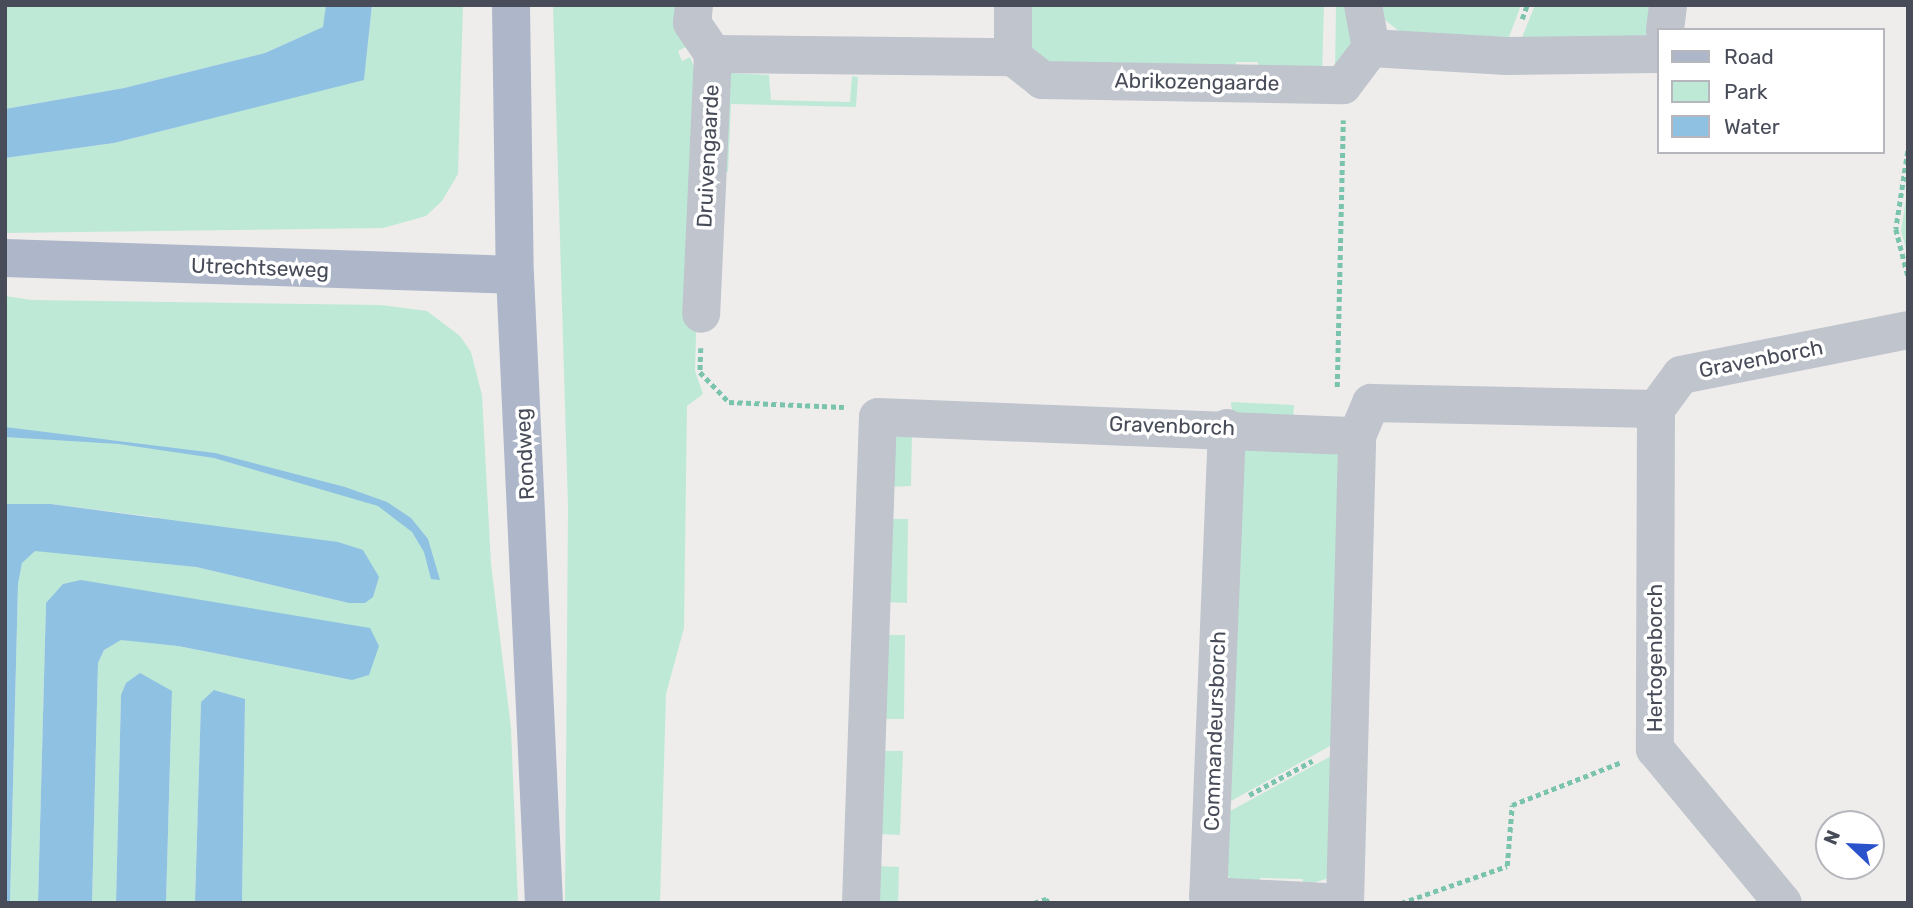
<!DOCTYPE html>
<style>
body{margin:0}
#map{position:relative;width:1913px;height:908px;overflow:hidden;background:#efedec;font-family:Rubik,sans-serif}
div>[style]{position:absolute}
.green>*{inset:0;background:#bee9d7}
.water>*{inset:0;background:#8fc1e2}
.path>*{height:4.5px;margin-top:-2.25px;transform-origin:0;background:repeating-linear-gradient(90deg,#7ac4ad 0 5px,transparent 0 8.5px)}
.minor>*{height:38px;margin:-19px;padding:0 19px;transform-origin:19px;border-radius:19px;background:#bfc4cd}
.major>*{height:38px;margin:-19px;padding:0 19px;transform-origin:19px;border-radius:19px;background:#aeb7c9}
span{translate:-50% -50%;white-space:nowrap;text-align:center;line-height:1.15;-webkit-text-stroke:7px #fff;paint-order:stroke}
.street-label{font-size:21px;color:#474c58}
.frame{position:absolute;inset:0;border:7px solid #474c58;pointer-events:none}
.legend{position:absolute;left:1657px;top:28px;width:228px;height:126px;box-sizing:border-box;background:#fff;border:2px solid #b5b7bc;margin:0;padding:9px 12px;list-style:none;font-size:21px;color:#474c58}
.legend li{display:flex;align-items:center;gap:14px;height:35px}
.legend b{width:35px;border:2px solid #b5b7bc}
.north{position:absolute;left:1815px;top:810px;width:70px;height:70px;box-sizing:border-box;background:#fff;border:2px solid #b5b7bc;border-radius:50%;rotate:293deg;font-size:19px;font-weight:700;line-height:28px;text-align:center;color:#474c58}
.north::after{content:'';display:block;margin:auto;width:24px;height:32px;background:#2a53cb;clip-path:polygon(50% 0,100% 100%,50% 72%,0 100%)}
</style>
<div id="map">
<div class="green">
<i style="clip-path:polygon(5px 5px,326px 5px,324px 27px,265px 53px,124px 88px,5px 109px)"></i>
<i style="clip-path:polygon(372px 5px,463px 5px,458px 174px,442px 201px,426px 216px,383px 228px,5px 233px,5px 158px,114px 143px,364px 79px)"></i>
<i style="clip-path:polygon(553px 5px,684px 5px,686px 47px,678px 51px,682px 61px,690px 57px,703px 88px,695px 371px,703px 394px,687px 406px,684px 628px,666px 694px,660px 903px,565px 903px,568px 507px)"></i>
<i style="clip-path:polygon(1033px 5px,1324px 5px,1322px 75px,1257px 74px,1258px 62px,1236px 62px,1236px 73px,1034px 61px,1028px 18px)"></i>
<i style="clip-path:polygon(1336px 5px,1354px 5px,1358px 41px,1335px 71px)"></i>
<i style="clip-path:polygon(1382px 5px,1521px 5px,1509px 37px,1405px 36px,1385px 20px)"></i>
<i style="clip-path:polygon(1535px 5px,1661px 5px,1647px 35px,1519px 45px)"></i>
<i style="clip-path:polygon(730px 73px,769px 75px,771px 100px,850px 102px,852px 76px,858px 77px,856px 107px,731px 104px,728px 172px,719px 171px)"></i>
<i style="clip-path:polygon(1908px 186px,1908px 256px,1901px 231px)"></i>
<i style="clip-path:polygon(5px 296px,32px 300px,381px 305px,427px 311px,460px 336px,471px 352px,482px 395px,491px 564px,511px 728px,518px 903px,242px 903px,245px 700px,215px 690px,201px 702px,195px 903px,166px 903px,172px 691px,121px 695px,116px 903px,92px 903px,98px 663px,104px 650px,121px 639px,178px 646px,352px 680px,46px 603px,38px 903px,10px 903px,18px 584px,22px 562px,35px 550px,196px 567px,349px 603px,154px 517px,51px 504px,5px 504px)"></i>
<i style="clip-path:polygon(1231px 402px,1294px 405px,1293px 421px,1232px 412px)"></i>
<i style="clip-path:polygon(912px 432px,911px 486px,890px 487px,894px 438px)"></i>
<i style="clip-path:polygon(1327px 448px,1340px 456px,1341px 740px,1222px 806px,1245px 449px)"></i>
<i style="clip-path:polygon(888px 519px,908px 519px,907px 603px,886px 602px)"></i>
<i style="clip-path:polygon(885px 635px,905px 635px,904px 719px,883px 719px)"></i>
<i style="clip-path:polygon(1342px 750px,1329px 878px,1303px 886px,1303px 879px,1260px 878px,1260px 885px,1235px 882px,1226px 875px,1221px 816px)"></i>
<i style="clip-path:polygon(882px 751px,903px 751px,900px 835px,880px 834px)"></i>
<i style="clip-path:polygon(879px 866px,899px 867px,898px 903px,873px 903px)"></i>
</div>
<div class="water">
<i style="clip-path:polygon(326px 5px,372px 5px,364px 80px,114px 143px,5px 158px,5px 109px,124px 88px,265px 53px,323px 27px)"></i>
<i style="clip-path:polygon(5px 427px,215px 453px,345px 487px,387px 502px,411px 518px,428px 539px,440px 580px,431px 579px,424px 552px,412px 532px,378px 506px,214px 458px,119px 444px,5px 437px)"></i>
<i style="clip-path:polygon(5px 504px,51px 504px,338px 542px,363px 550px,379px 577px,373px 597px,365px 603px,349px 603px,196px 567px,35px 551px,22px 563px,18px 584px,10px 903px,5px 903px)"></i>
<i style="clip-path:polygon(81px 580px,370px 628px,379px 646px,369px 675px,352px 680px,178px 646px,121px 640px,104px 650px,98px 663px,92px 903px,38px 903px,46px 603px,63px 584px)"></i>
<i style="clip-path:polygon(140px 673px,172px 691px,166px 903px,116px 903px,121px 695px,126px 683px)"></i>
<i style="clip-path:polygon(214px 690px,245px 699px,242px 903px,195px 903px,201px 702px)"></i>
</div>
<div class="path">
<i style="left:1522px;top:19px;width:15px;rotate:-70deg"></i>
<i style="left:1908px;top:151px;width:79px;rotate:98.7deg"></i>
<i style="left:1896px;top:229px;width:49px;rotate:75.7deg"></i>
<i style="left:701px;top:348px;width:24px;rotate:92deg"></i>
<i style="left:700px;top:372px;width:42px;rotate:46deg"></i>
<i style="left:729px;top:402px;width:115px;rotate:2.5deg"></i>
<i style="left:1337px;top:387px;width:267px;rotate:-88.7deg"></i>
<i style="left:1249px;top:795px;width:72px;rotate:-28.4deg"></i>
<i style="left:1034px;top:903px;width:13px;rotate:-18deg"></i>
<i style="left:1046px;top:899px;width:5px;rotate:53deg"></i>
<i style="left:1401px;top:903px;width:112px;rotate:-19.2deg"></i>
<i style="left:1507px;top:866px;width:61px;rotate:-85.3deg"></i>
<i style="left:1512px;top:805px;width:118px;rotate:-21.4deg"></i>
</div>
<div class="minor">
<i style="left:694px;top:5px;width:18px;rotate:96deg"></i>
<i style="left:692px;top:23px;width:37px;rotate:56deg"></i>
<i style="left:713px;top:54px;width:260px;rotate:92.6deg"></i>
<i style="left:1363px;top:5px;width:44px;rotate:79.5deg"></i>
<i style="left:1665px;top:30px;width:25px;rotate:-83deg"></i>
<i style="left:713px;top:54px;width:300px;rotate:0.6deg"></i>
<i style="left:1013px;top:57px;width:37px;rotate:38deg"></i>
<i style="left:1042px;top:80px;width:301px;rotate:1deg"></i>
<i style="left:1343px;top:85px;width:46px;rotate:-52.9deg"></i>
<i style="left:1371px;top:48px;width:136px;rotate:3.4deg"></i>
<i style="left:1507px;top:56px;width:152px;rotate:-0.8deg"></i>
<i style="left:1013px;top:57px;width:52px;rotate:-90deg"></i>
<i style="left:1656px;top:409px;width:340px;rotate:90.2deg"></i>
<i style="left:1655px;top:749px;width:200px;rotate:50.3deg"></i>
<i style="left:1227px;top:428px;width:468px;rotate:92.3deg"></i>
<i style="left:1208px;top:896px;width:137px;rotate:2.9deg"></i>
<i style="left:1345px;top:903px;width:467px;rotate:-88.5deg"></i>
<i style="left:861px;top:903px;width:486px;rotate:-88deg"></i>
<i style="left:878px;top:417px;width:479px;rotate:2.3deg"></i>
<i style="left:1357px;top:436px;width:36px;rotate:-67deg"></i>
<i style="left:1371px;top:403px;width:285px;rotate:1.2deg"></i>
<i style="left:1656px;top:409px;width:42px;rotate:-53.7deg"></i>
<i style="left:1681px;top:375px;width:231px;rotate:-11.2deg"></i>
</div>
<div class="major">
<i style="left:511px;top:5px;width:270px;rotate:89.2deg"></i>
<i style="left:515px;top:275px;width:629px;rotate:87.36deg"></i>
<i style="left:5px;top:258px;width:510px;rotate:1.91deg"></i>
</div>
<div class="street-label">
<span style="left:1197px;top:82px;rotate:1deg">Abrikozengaarde</span>
<span style="left:708px;top:156px;rotate:-87deg">Druivengaarde</span>
<span style="left:260px;top:268px;rotate:2deg">Utrechtseweg</span>
<span style="left:1761px;top:359px;rotate:-11deg">Gravenborch</span>
<span style="left:1172px;top:426px;rotate:2deg">Gravenborch</span>
<span style="left:525px;top:454px;rotate:-93deg">Rondweg</span>
<span style="left:1655px;top:658px;rotate:-90deg">Hertogenborch</span>
<span style="left:1215px;top:731px;rotate:-88deg">Commandeursborch</span>
</div>
<div class="frame"></div>
<ul class="legend">
<li><b style="height:9px;background:#aeb7c9"></b>Road</li>
<li><b style="height:19px;background:#bee9d7"></b>Park</li>
<li><b style="height:19px;background:#8fc1e2"></b>Water</li>
</ul>
<div class="north">N</div>
</div>
